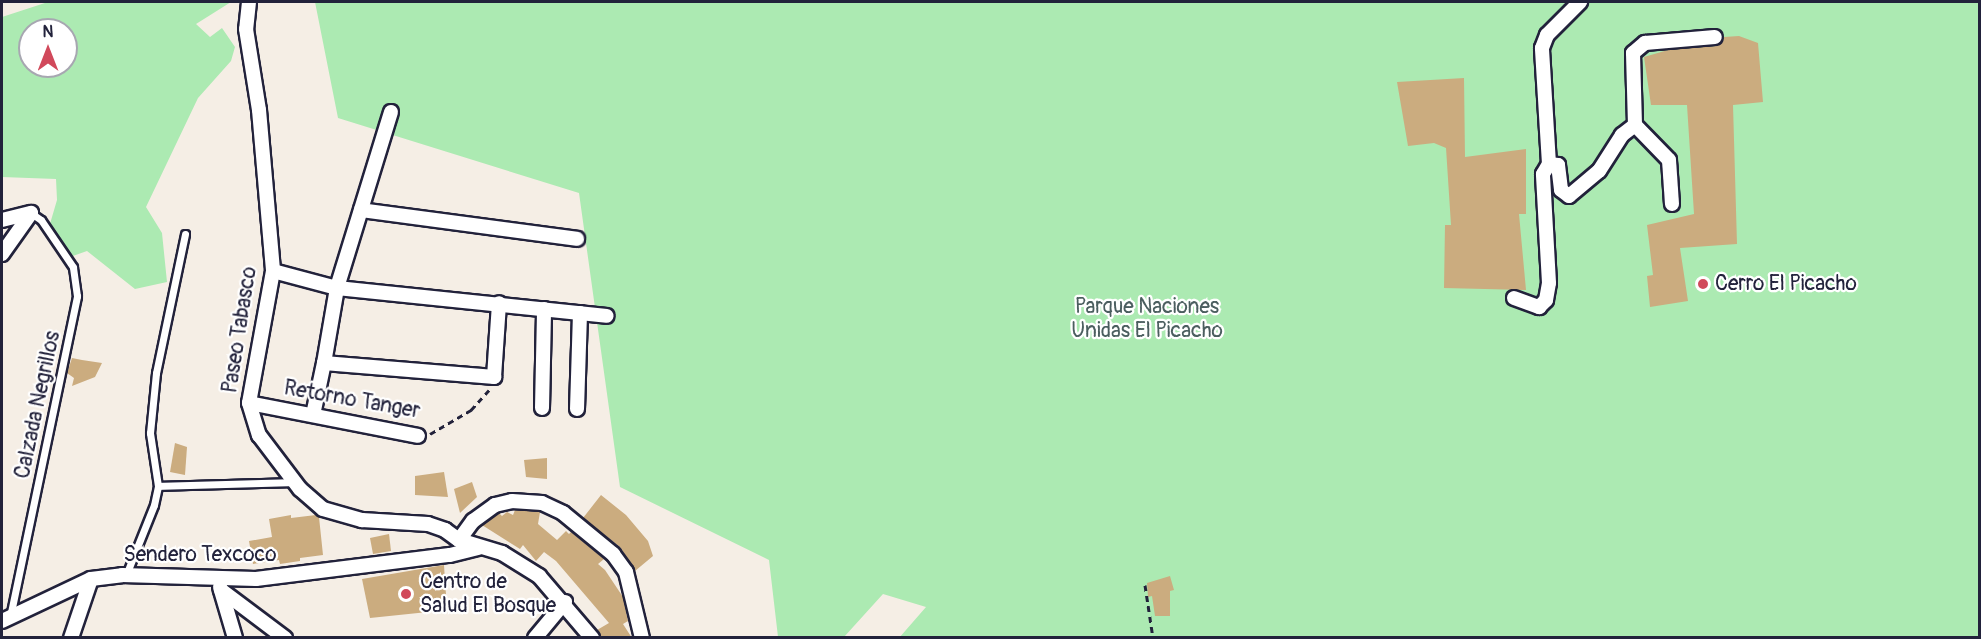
<!DOCTYPE html>
<style>
body{margin:0}
#map{position:relative;width:1981px;height:639px;overflow:hidden;background:#f5eee5;font-family:Pangolin,sans-serif}
div>[style]{position:absolute}
.green>*{inset:0;background:#aceab2}
.building>*{inset:0;background:#cbac7f}
.path>*{height:3px;margin-top:-1.5px;transform-origin:0;background:repeating-linear-gradient(90deg,#22223b 0 6px,transparent 0 10.5px)}
.roads{filter:drop-shadow(2px 0 #22223b) drop-shadow(-2px 0 #22223b) drop-shadow(0 2px #22223b) drop-shadow(0 -2px #22223b)}
.service>*{height:7px;margin:-3.5px;padding:0 3.5px;transform-origin:3.5px;border-radius:3.5px;background:#fff}
.minor>*{height:14px;margin:-7px;padding:0 7px;transform-origin:7px;border-radius:7px;background:#fff}
.dots>*{width:16px;height:16px;translate:-50% -50%;box-sizing:border-box;border:3px solid #fff;border-radius:50%}
span{translate:-50% -50%;white-space:nowrap;text-align:center;line-height:1.15;-webkit-text-stroke:4.5px #fff;paint-order:stroke}
.poi-label{font-size:21px;color:#22223b}
.left{translate:0 -50%;text-align:left}
.park-label{font-size:21px;color:#4b5e5f}
.street-label{font-size:21px;color:#22223b}
.frame{position:absolute;inset:0;border:3px solid #22223b;pointer-events:none}
.north{position:absolute;left:18px;top:18px;width:60px;height:60px;box-sizing:border-box;background:#fff;border:2px solid #a7a7b1;border-radius:50%;rotate:0deg;font-size:16px;font-weight:700;line-height:24px;text-align:center;color:#22223b}
.north::after{content:'';display:block;margin:auto;width:21px;height:27px;background:#d1495b;clip-path:polygon(50% 0,100% 100%,50% 72%,0 100%)}
</style>
<div id="map">
<div class="green">
<i style="clip-path:polygon(evenodd,48px 2px,231px 2px,196px 24px,210px 37px,222px 28px,235px 47px,231px 61px,198px 98px,146px 207px,162px 233px,167px 282px,135px 289px,87px 251px,70px 257px,47px 234px,57px 200px,56px 179px,2px 177px,2px 17px,48px 2px,30px 30px,66px 30px,66px 66px,30px 66px,30px 30px)"></i>
<i style="clip-path:polygon(315px 2px,1979px 2px,1979px 637px,899px 638px,926px 607px,883px 594px,844px 637px,778px 637px,769px 560px,620px 487px,579px 193px,338px 118px)"></i>
</div>
<div class="building">
<i style="clip-path:polygon(1739px 36px,1758px 43px,1763px 102px,1733px 105px,1737px 244px,1680px 248px,1688px 301px,1650px 307px,1647px 276px,1653px 275px,1647px 225px,1694px 214px,1687px 105px,1651px 105px,1644px 57px,1668px 50px,1716px 46px,1723px 41px,1724px 37px)"></i>
<i style="clip-path:polygon(1464px 78px,1465px 157px,1526px 149px,1526px 214px,1519px 214px,1526px 290px,1444px 288px,1445px 225px,1451px 225px,1446px 148px,1434px 143px,1408px 146px,1397px 82px)"></i>
<i style="clip-path:polygon(72px 358px,82px 360px,102px 363px,95px 377px,72px 386px,74px 378px,67px 373px)"></i>
<i style="clip-path:polygon(175px 443px,187px 447px,185px 475px,170px 472px)"></i>
<i style="clip-path:polygon(547px 458px,547px 479px,526px 477px,524px 460px)"></i>
<i style="clip-path:polygon(444px 472px,448px 497px,415px 495px,415px 476px)"></i>
<i style="clip-path:polygon(472px 482px,477px 497px,460px 513px,454px 489px)"></i>
<i style="clip-path:polygon(601px 495px,626px 515px,648px 541px,653px 556px,635px 571px,620px 547px,583px 518px)"></i>
<i style="clip-path:polygon(515px 510px,540px 512px,538px 524px,557px 540px,566px 531px,569px 534px,571px 532px,604px 559px,598px 564px,605px 570px,623px 597px,628px 621px,623px 624px,632px 638px,601px 638px,597px 630px,609px 623px,556px 561px,544px 552px,536px 561px,523px 545px,520px 549px,482px 525px,499px 513px,502px 516px,507px 512px,513px 515px)"></i>
<i style="clip-path:polygon(291px 515px,291px 518px,316px 515px,319px 517px,323px 555px,300px 558px,300px 561px,280px 564px,279px 560px,253px 564px,249px 541px,272px 537px,269px 519px)"></i>
<i style="clip-path:polygon(389px 534px,391px 551px,373px 554px,370px 538px)"></i>
<i style="clip-path:polygon(444px 565px,447px 610px,370px 618px,362px 579px)"></i>
<i style="clip-path:polygon(1170px 576px,1174px 590px,1170px 591px,1170px 616px,1155px 616px,1152px 596px,1148px 597px,1147px 583px)"></i>
</div>
<div class="path">
<i style="left:430px;top:434px;width:48px;rotate:-30.3deg"></i>
<i style="left:471px;top:410px;width:27px;rotate:-48deg"></i>
<i style="left:1145px;top:585px;width:54px;rotate:81.4deg"></i>
</div>
<div class="roads">
<div class="service">
<i style="left:158px;top:486px;width:135px;rotate:-1.7deg"></i>
<i style="left:126px;top:575px;width:75px;rotate:-68.2deg"></i>
<i style="left:154px;top:505px;width:19px;rotate:-78deg"></i>
<i style="left:158px;top:486px;width:54px;rotate:-98.6deg"></i>
<i style="left:150px;top:433px;width:60px;rotate:-84.3deg"></i>
<i style="left:156px;top:373px;width:142px;rotate:-78.2deg"></i>
<i style="left:10px;top:617px;width:328px;rotate:-78.2deg"></i>
<i style="left:77px;top:296px;width:29px;rotate:-98deg"></i>
<i style="left:73px;top:267px;width:57px;rotate:-124.2deg"></i>
<i style="left:41px;top:220px;width:12px;rotate:-145deg"></i>
</div>
<div class="minor">
<i style="left:249px;top:2px;width:27px;rotate:96deg"></i>
<i style="left:246px;top:29px;width:82px;rotate:80.9deg"></i>
<i style="left:259px;top:110px;width:162px;rotate:85deg"></i>
<i style="left:273px;top:271px;width:134px;rotate:100.3deg"></i>
<i style="left:249px;top:403px;width:34px;rotate:73deg"></i>
<i style="left:259px;top:435px;width:68px;rotate:52.8deg"></i>
<i style="left:300px;top:489px;width:30px;rotate:41deg"></i>
<i style="left:323px;top:509px;width:41px;rotate:15.8deg"></i>
<i style="left:362px;top:520px;width:66px;rotate:3.5deg"></i>
<i style="left:428px;top:524px;width:18px;rotate:19deg"></i>
<i style="left:445px;top:530px;width:17px;rotate:36deg"></i>
<i style="left:459px;top:540px;width:45px;rotate:16.8deg"></i>
<i style="left:502px;top:553px;width:44px;rotate:31.9deg"></i>
<i style="left:539px;top:576px;width:82px;rotate:49.5deg"></i>
<i style="left:391px;top:112px;width:184px;rotate:107.1deg"></i>
<i style="left:337px;top:288px;width:76px;rotate:99.8deg"></i>
<i style="left:324px;top:363px;width:171px;rotate:4.7deg"></i>
<i style="left:494px;top:377px;width:74px;rotate:-86.1deg"></i>
<i style="left:1549px;top:164px;width:116px;rotate:-93.5deg"></i>
<i style="left:1542px;top:48px;width:14px;rotate:-69deg"></i>
<i style="left:1547px;top:35px;width:47px;rotate:-45deg"></i>
<i style="left:1672px;top:204px;width:44px;rotate:-93.9deg"></i>
<i style="left:1669px;top:160px;width:49px;rotate:-134.2deg"></i>
<i style="left:1635px;top:125px;width:72px;rotate:-91.6deg"></i>
<i style="left:1633px;top:53px;width:16px;rotate:-40deg"></i>
<i style="left:1645px;top:43px;width:70px;rotate:-4.9deg"></i>
<i style="left:361px;top:210px;width:218px;rotate:7.6deg"></i>
<i style="left:2px;top:220px;width:30px;rotate:-14deg"></i>
<i style="left:2px;top:254px;width:50px;rotate:-54.7deg"></i>
<i style="left:273px;top:271px;width:66px;rotate:14.9deg"></i>
<i style="left:337px;top:288px;width:271px;rotate:5.9deg"></i>
<i style="left:1514px;top:298px;width:27px;rotate:20deg"></i>
<i style="left:1539px;top:307px;width:10px;rotate:-45deg"></i>
<i style="left:1546px;top:300px;width:17px;rotate:-80deg"></i>
<i style="left:1549px;top:283px;width:109px;rotate:-93.2deg"></i>
<i style="left:1543px;top:174px;width:12px;rotate:-59deg"></i>
<i style="left:1549px;top:164px;width:9px;rotate:6deg"></i>
<i style="left:1558px;top:165px;width:25px;rotate:83deg"></i>
<i style="left:1561px;top:190px;width:10px;rotate:37deg"></i>
<i style="left:1569px;top:196px;width:39px;rotate:-40deg"></i>
<i style="left:1599px;top:171px;width:43px;rotate:-57.4deg"></i>
<i style="left:1622px;top:135px;width:16px;rotate:-38deg"></i>
<i style="left:249px;top:403px;width:172px;rotate:11deg"></i>
<i style="left:542px;top:408px;width:99px;rotate:-88.8deg"></i>
<i style="left:577px;top:409px;width:96px;rotate:-88.2deg"></i>
<i style="left:313px;top:415px;width:53px;rotate:-78.1deg"></i>
<i style="left:459px;top:540px;width:24px;rotate:-54deg"></i>
<i style="left:473px;top:521px;width:27px;rotate:-36deg"></i>
<i style="left:495px;top:505px;width:17px;rotate:-13deg"></i>
<i style="left:512px;top:501px;width:30px;rotate:4deg"></i>
<i style="left:542px;top:503px;width:23px;rotate:25deg"></i>
<i style="left:563px;top:513px;width:65px;rotate:39.4deg"></i>
<i style="left:613px;top:554px;width:22px;rotate:54deg"></i>
<i style="left:626px;top:572px;width:68px;rotate:76.4deg"></i>
<i style="left:220px;top:587px;width:53px;rotate:73.6deg"></i>
<i style="left:221px;top:590px;width:80px;rotate:36.9deg"></i>
<i style="left:2px;top:621px;width:98px;rotate:-25.3deg"></i>
<i style="left:91px;top:579px;width:31px;rotate:-7deg"></i>
<i style="left:122px;top:575px;width:134px;rotate:1.7deg"></i>
<i style="left:256px;top:579px;width:195px;rotate:-7.1deg"></i>
<i style="left:450px;top:555px;width:29px;rotate:-14deg"></i>
<i style="left:71px;top:638px;width:62px;rotate:-71.3deg"></i>
<i style="left:535px;top:638px;width:47px;rotate:-50.2deg"></i>
</div>
</div>
<div class="dots">
<i style="left:1703px;top:284px;background:#d1495b"></i>
<i style="left:406px;top:594px;background:#d1495b"></i>
</div>
<div class="poi-label">
<span class="left" style="left:1715px;top:284px">Cerro El Picacho</span>
<span class="left" style="left:420px;top:594px">Centro de<br>Salud El Bosque</span>
</div>
<div class="park-label">
<span style="left:1147px;top:319px">Parque Naciones<br>Unidas El Picacho</span>
</div>
<div class="street-label">
<span style="left:240px;top:330px;rotate:-81deg">Paseo Tabasco</span>
<span style="left:352px;top:400px;rotate:10deg">Retorno Tanger</span>
<span style="left:38px;top:405px;rotate:-78deg">Calzada Negrillos</span>
<span style="left:200px;top:555px">Sendero Texcoco</span>
</div>
<div class="frame"></div>
<div class="north">N</div>
</div>
